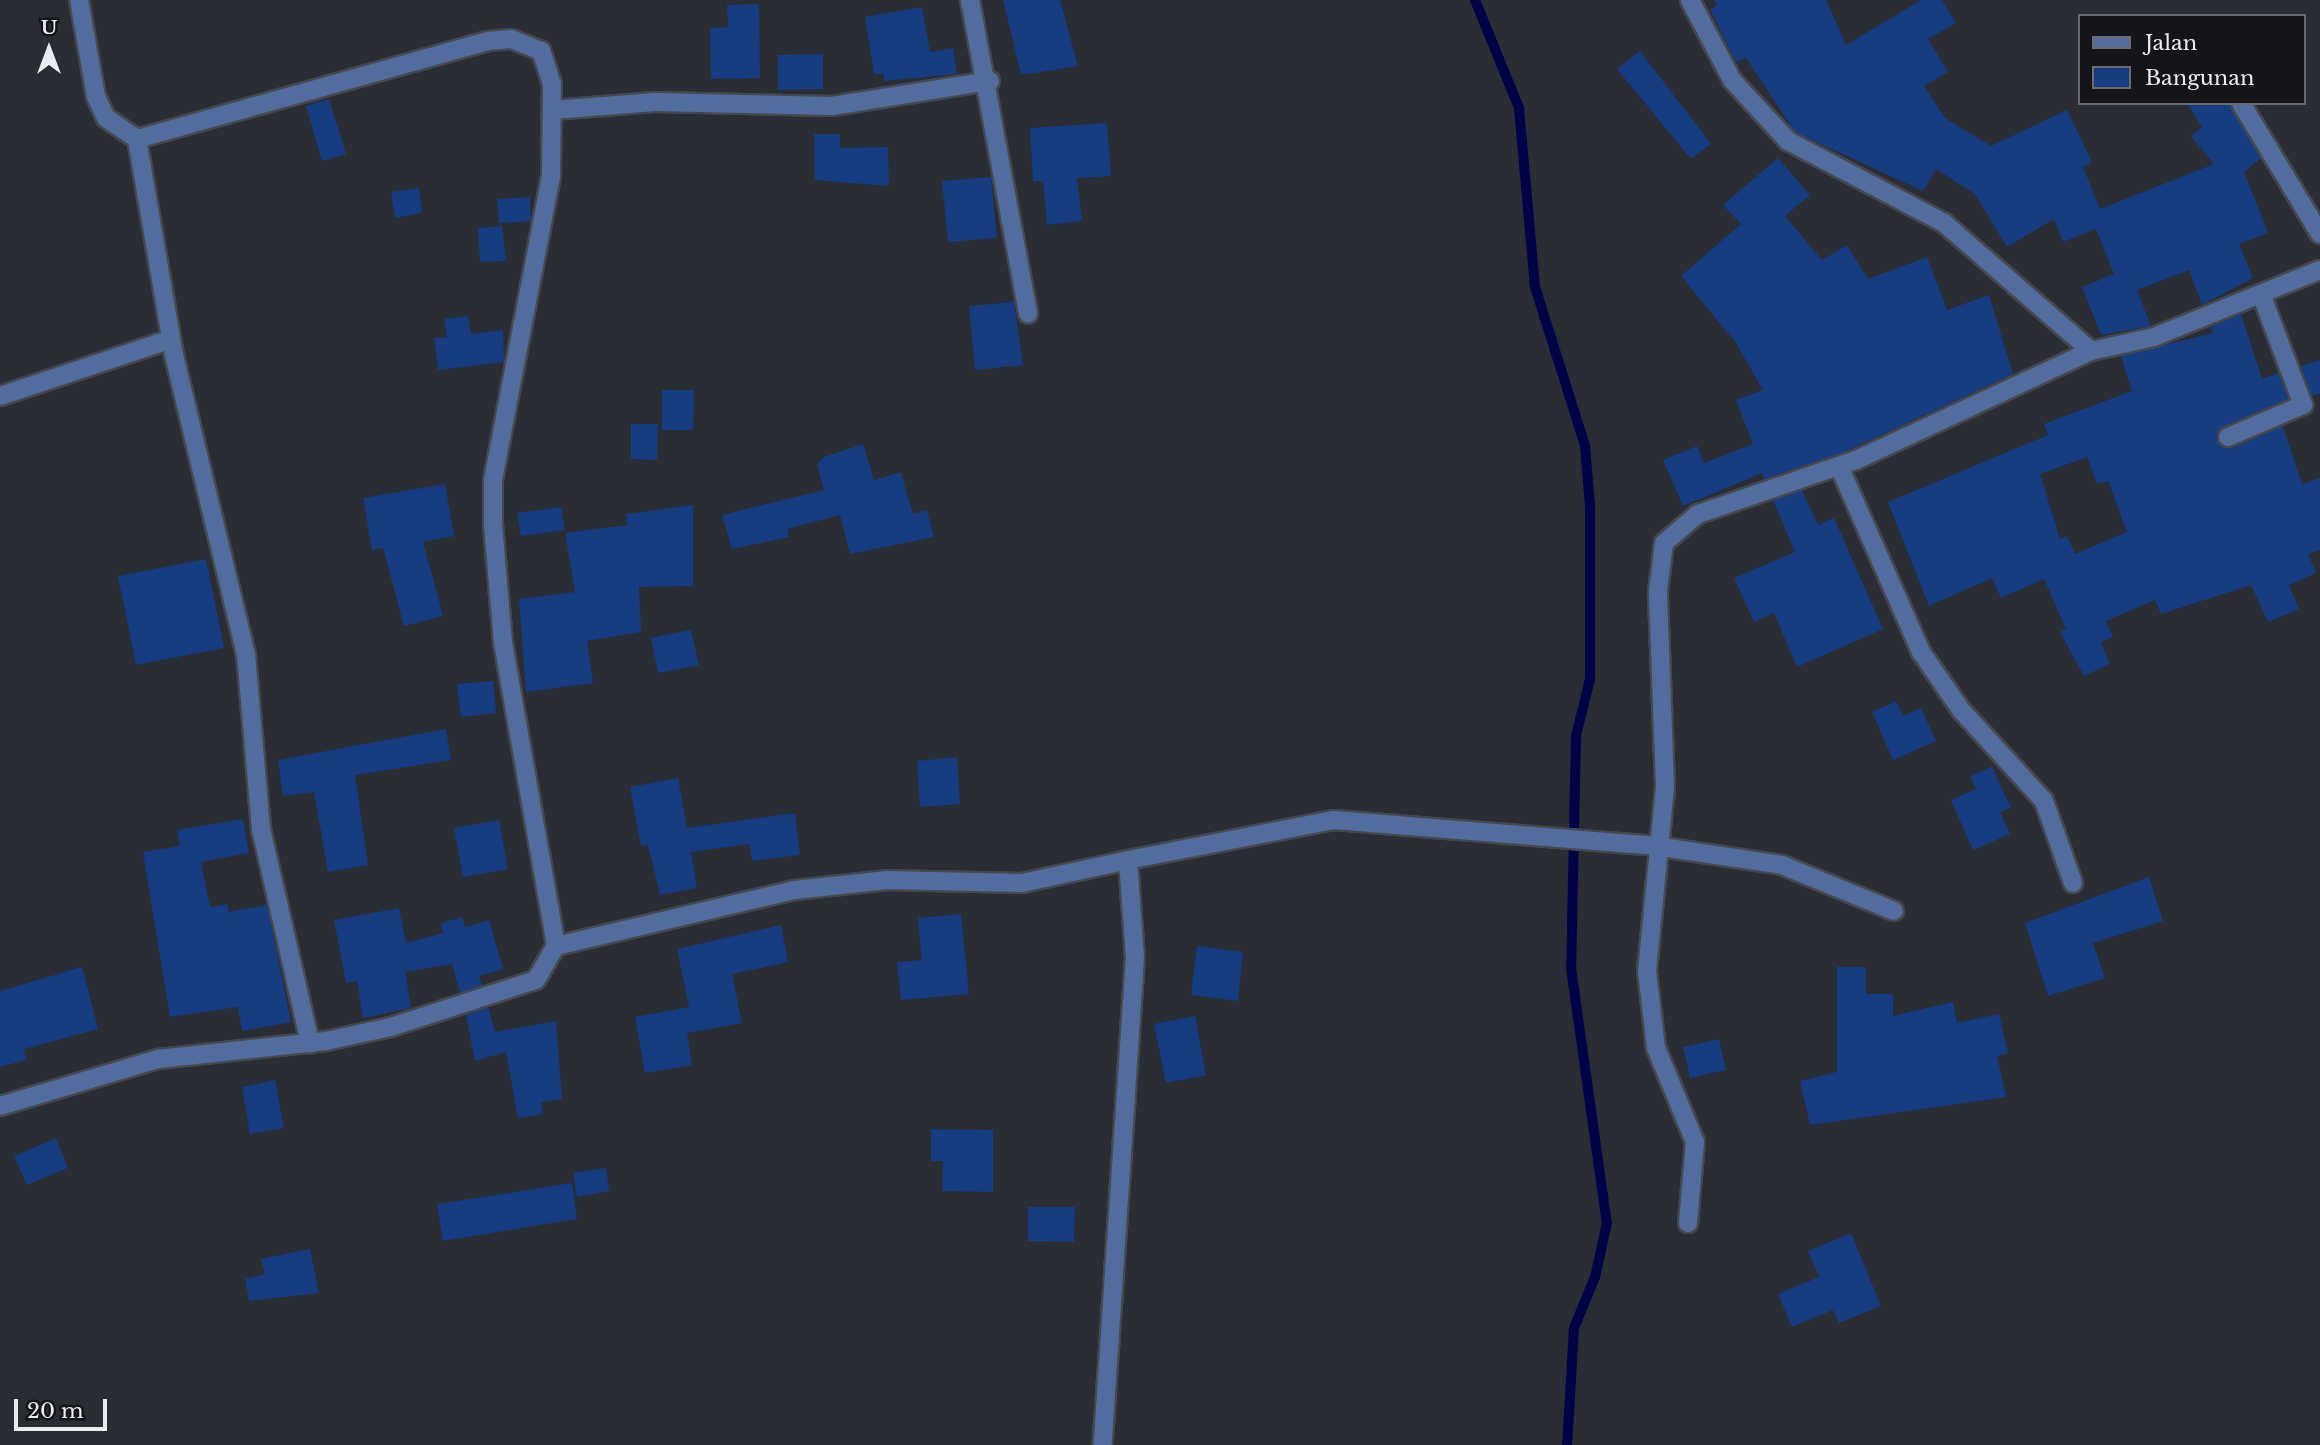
<!DOCTYPE html>
<style>
body{margin:0}
#map{position:relative;width:2320px;height:1445px;overflow:hidden;background:#2a2d34;font-family:"Libre Baskerville",serif}
div>[style]{position:absolute}
.stream>*{height:10px;margin:-5px;padding:0 5px;transform-origin:5px;border-radius:5px;background:#000247}
.building>*{inset:0;background:#163c81}
.roads{filter:drop-shadow(2px 0 #45484e) drop-shadow(-2px 0 #45484e) drop-shadow(0 2px #45484e) drop-shadow(0 -2px #45484e)}
.minor>*{height:18px;margin:-9px;padding:0 9px;transform-origin:9px;border-radius:9px;background:#526d9d}
span{translate:-50% -50%;white-space:nowrap;text-align:center;line-height:1.15;-webkit-text-stroke:5px #141518;paint-order:stroke}
.legend{position:absolute;left:2078px;top:14px;width:228px;height:91px;box-sizing:border-box;background:#141518;border:2px solid #6a6b6e;margin:0;padding:9px 12px;list-style:none;font-size:21px;color:#eaecf0}
.legend li{display:flex;align-items:center;gap:14px;height:35px}
.legend b{width:35px;border:2px solid #6a6b6e}
.north{position:absolute;left:14px;top:14px;width:70px;height:70px;-webkit-text-stroke:5px #141518;paint-order:stroke;rotate:0deg;font-size:19px;font-weight:700;line-height:28px;text-align:center;color:#eaecf0}
.north::after{content:'';display:block;margin:auto;width:24px;height:32px;background:#eaecf0;clip-path:polygon(50% 0,100% 100%,50% 72%,0 100%)}
.scale{position:absolute;left:14px;top:1399px;width:93px;height:32px;box-sizing:border-box;border:4px solid #eaecf0;border-top:0;padding-left:9px;font-size:21px;line-height:24px;white-space:nowrap;color:#eaecf0;-webkit-text-stroke:5px #141518;paint-order:stroke}
</style>
<div id="map">
<div class="stream">
<i style="left:1475px;top:0;width:117px;rotate:67.8deg"></i>
<i style="left:1519px;top:108px;width:180px;rotate:84.9deg"></i>
<i style="left:1535px;top:287px;width:167px;rotate:72.5deg"></i>
<i style="left:1585px;top:446px;width:60px;rotate:85.2deg"></i>
<i style="left:1590px;top:506px;width:173px;rotate:90deg"></i>
<i style="left:1590px;top:679px;width:59px;rotate:103.8deg"></i>
<i style="left:1576px;top:736px;width:232px;rotate:91.2deg"></i>
<i style="left:1571px;top:968px;width:258px;rotate:82deg"></i>
<i style="left:1607px;top:1223px;width:55px;rotate:102.5deg"></i>
<i style="left:1595px;top:1277px;width:55px;rotate:112.4deg"></i>
<i style="left:1574px;top:1328px;width:117px;rotate:93.4deg"></i>
</div>
<div class="building">
<i style="clip-path:polygon(1003px 0,1060px 0,1078px 66px,1021px 75px)"></i>
<i style="clip-path:polygon(1714px 0,1826px 0,1846px 45px,1921px 0,1942px 0,1956px 23px,1928px 39px,1948px 72px,1924px 86px,1945px 118px,1991px 146px,2067px 110px,2092px 162px,2083px 167px,2100px 209px,2214px 164px,2191px 136px,2202px 127px,2187px 103px,2229px 103px,2261px 158px,2244px 172px,2268px 233px,2239px 244px,2253px 278px,2202px 305px,2189px 270px,2137px 290px,2151px 326px,2101px 335px,2082px 287px,2114px 274px,2096px 229px,2063px 242px,2054px 219px,2007px 247px,1975px 194px,1936px 169px,1923px 191px,1795px 132px,1746px 58px,1736px 62px,1710px 9px,1717px 6px)"></i>
<i style="clip-path:polygon(759px 4px,760px 78px,711px 79px,710px 28px,728px 27px,727px 5px)"></i>
<i style="clip-path:polygon(922px 7px,930px 52px,953px 48px,957px 74px,884px 81px,884px 74px,874px 74px,865px 17px)"></i>
<i style="clip-path:polygon(1640px 51px,1711px 144px,1691px 159px,1617px 69px)"></i>
<i style="clip-path:polygon(823px 54px,823px 89px,778px 90px,778px 55px)"></i>
<i style="clip-path:polygon(329px 99px,346px 154px,322px 161px,306px 106px)"></i>
<i style="clip-path:polygon(1107px 123px,1111px 176px,1077px 178px,1082px 221px,1047px 225px,1043px 181px,1033px 181px,1030px 128px)"></i>
<i style="clip-path:polygon(814px 134px,840px 134px,840px 148px,888px 147px,889px 186px,815px 180px)"></i>
<i style="clip-path:polygon(1778px 158px,1810px 195px,1785px 216px,1822px 260px,1847px 245px,1868px 279px,1927px 257px,1947px 310px,1989px 295px,2013px 374px,1842px 453px,1764px 479px,1762px 473px,1683px 506px,1663px 460px,1697px 446px,1704px 463px,1753px 444px,1736px 400px,1763px 390px,1736px 343px,1681px 276px,1741px 224px,1723px 205px)"></i>
<i style="clip-path:polygon(991px 177px,997px 238px,948px 242px,942px 181px)"></i>
<i style="clip-path:polygon(419px 188px,422px 213px,395px 218px,391px 192px)"></i>
<i style="clip-path:polygon(530px 197px,531px 221px,499px 223px,497px 199px)"></i>
<i style="clip-path:polygon(502px 226px,506px 261px,480px 262px,478px 228px)"></i>
<i style="clip-path:polygon(1014px 302px,1023px 365px,975px 370px,969px 306px)"></i>
<i style="clip-path:polygon(evenodd,2241px 314px,2262px 379px,2279px 373px,2288px 399px,2223px 427px,2217px 441px,2232px 448px,2283px 426px,2302px 484px,2320px 478px,2320px 550px,2308px 554px,2316px 573px,2289px 585px,2299px 609px,2268px 622px,2251px 585px,2161px 614px,2155px 600px,2106px 621px,2113px 637px,2101px 642px,2110px 664px,2084px 676px,2060px 632px,2066px 629px,2044px 579px,2001px 598px,1992px 578px,1929px 606px,1888px 502px,2048px 435px,2044px 424px,2132px 391px,2121px 356px,2213px 333px,2210px 327px,2241px 314px,2087px 457px,2097px 484px,2108px 481px,2127px 532px,2075px 554px,2067px 536px,2060px 539px,2040px 474px,2087px 457px)"></i>
<i style="clip-path:polygon(468px 316px,471px 334px,503px 330px,504px 362px,438px 370px,434px 338px,447px 337px,444px 319px)"></i>
<i style="clip-path:polygon(2320px 360px,2320px 394px,2312px 396px,2301px 366px)"></i>
<i style="clip-path:polygon(662px 390px,694px 390px,693px 430px,662px 430px)"></i>
<i style="clip-path:polygon(631px 424px,658px 424px,657px 460px,631px 459px)"></i>
<i style="clip-path:polygon(863px 444px,874px 480px,901px 472px,913px 514px,927px 510px,934px 537px,850px 554px,840px 515px,787px 529px,789px 537px,732px 549px,722px 515px,824px 490px,817px 465px,824px 457px)"></i>
<i style="clip-path:polygon(445px 484px,454px 536px,423px 542px,443px 616px,404px 626px,383px 548px,372px 550px,363px 498px)"></i>
<i style="clip-path:polygon(1802px 490px,1818px 525px,1834px 518px,1883px 629px,1797px 667px,1774px 613px,1754px 622px,1734px 578px,1795px 552px,1773px 500px)"></i>
<i style="clip-path:polygon(693px 505px,693px 586px,639px 587px,641px 632px,587px 641px,593px 683px,526px 692px,519px 599px,575px 592px,565px 533px,627px 525px,626px 514px)"></i>
<i style="clip-path:polygon(561px 507px,565px 530px,521px 536px,517px 513px)"></i>
<i style="clip-path:polygon(206px 559px,224px 648px,136px 665px,118px 576px)"></i>
<i style="clip-path:polygon(691px 630px,699px 665px,658px 673px,651px 638px)"></i>
<i style="clip-path:polygon(493px 681px,496px 713px,461px 717px,457px 684px)"></i>
<i style="clip-path:polygon(1896px 701px,1903px 716px,1921px 708px,1936px 741px,1893px 760px,1872px 712px)"></i>
<i style="clip-path:polygon(446px 729px,451px 760px,355px 775px,368px 865px,328px 872px,314px 792px,283px 796px,278px 760px)"></i>
<i style="clip-path:polygon(957px 757px,960px 804px,920px 807px,917px 761px)"></i>
<i style="clip-path:polygon(1992px 767px,2011px 808px,2000px 812px,2010px 834px,1973px 850px,1951px 800px,1976px 789px,1970px 776px)"></i>
<i style="clip-path:polygon(678px 778px,687px 828px,795px 813px,800px 855px,752px 861px,749px 844px,691px 852px,697px 888px,660px 895px,648px 845px,641px 846px,630px 787px)"></i>
<i style="clip-path:polygon(243px 819px,249px 853px,201px 862px,210px 907px,227px 904px,229px 912px,267px 905px,291px 1022px,242px 1031px,238px 1007px,170px 1017px,143px 852px,180px 846px,177px 830px)"></i>
<i style="clip-path:polygon(499px 820px,508px 869px,463px 877px,454px 828px)"></i>
<i style="clip-path:polygon(2149px 877px,2163px 921px,2093px 943px,2105px 978px,2048px 996px,2025px 923px)"></i>
<i style="clip-path:polygon(399px 908px,406px 943px,443px 933px,441px 923px,462px 917px,465px 927px,489px 920px,503px 969px,479px 976px,482px 986px,460px 993px,452px 964px,405px 972px,411px 1008px,363px 1018px,357px 981px,346px 983px,334px 920px)"></i>
<i style="clip-path:polygon(961px 914px,969px 994px,901px 1000px,897px 962px,922px 960px,918px 918px)"></i>
<i style="clip-path:polygon(781px 925px,788px 962px,732px 974px,742px 1023px,687px 1033px,692px 1065px,645px 1073px,635px 1017px,689px 1007px,677px 949px)"></i>
<i style="clip-path:polygon(1197px 946px,1243px 952px,1238px 1001px,1191px 995px)"></i>
<i style="clip-path:polygon(82px 967px,98px 1029px,24px 1049px,26px 1060px,0 1067px,0 991px)"></i>
<i style="clip-path:polygon(1837px 967px,1866px 967px,1866px 994px,1893px 994px,1893px 1016px,1953px 1002px,1957px 1023px,1999px 1014px,2008px 1053px,1997px 1056px,2006px 1097px,1810px 1125px,1800px 1081px,1837px 1072px)"></i>
<i style="clip-path:polygon(488px 1007px,495px 1032px,556px 1021px,562px 1099px,541px 1102px,543px 1114px,518px 1118px,506px 1052px,475px 1061px,466px 1015px)"></i>
<i style="clip-path:polygon(1195px 1016px,1206px 1075px,1166px 1083px,1154px 1024px)"></i>
<i style="clip-path:polygon(1719px 1039px,1726px 1070px,1690px 1078px,1683px 1047px)"></i>
<i style="clip-path:polygon(275px 1080px,284px 1128px,250px 1134px,242px 1087px)"></i>
<i style="clip-path:polygon(931px 1129px,993px 1130px,993px 1192px,942px 1191px,943px 1161px,931px 1161px)"></i>
<i style="clip-path:polygon(56px 1138px,68px 1168px,27px 1185px,14px 1156px)"></i>
<i style="clip-path:polygon(606px 1168px,609px 1191px,577px 1197px,573px 1173px)"></i>
<i style="clip-path:polygon(572px 1183px,577px 1219px,443px 1241px,437px 1204px)"></i>
<i style="clip-path:polygon(1028px 1207px,1075px 1207px,1074px 1242px,1028px 1241px)"></i>
<i style="clip-path:polygon(1851px 1233px,1881px 1306px,1839px 1323px,1833px 1310px,1792px 1327px,1778px 1294px,1819px 1277px,1808px 1251px)"></i>
<i style="clip-path:polygon(310px 1249px,319px 1293px,249px 1301px,245px 1279px,265px 1274px,261px 1259px)"></i>
</div>
<div class="roads">
<div class="minor">
<i style="left:970px;top:0;width:319px;rotate:79.5deg"></i>
<i style="left:1690px;top:0;width:90px;rotate:62.3deg"></i>
<i style="left:1732px;top:80px;width:83px;rotate:47.4deg"></i>
<i style="left:1788px;top:141px;width:176px;rotate:27.7deg"></i>
<i style="left:1944px;top:223px;width:195px;rotate:41deg"></i>
<i style="left:2091px;top:351px;width:65px;rotate:-12.5deg"></i>
<i style="left:2154px;top:337px;width:179px;rotate:-22deg"></i>
<i style="left:2241px;top:103px;width:153px;rotate:58.9deg"></i>
<i style="left:553px;top:110px;width:102px;rotate:-4.5deg"></i>
<i style="left:655px;top:102px;width:177px;rotate:1.3deg"></i>
<i style="left:832px;top:106px;width:160px;rotate:-9deg"></i>
<i style="left:137px;top:139px;width:219px;rotate:80.3deg"></i>
<i style="left:174px;top:355px;width:308px;rotate:76.5deg"></i>
<i style="left:246px;top:654px;width:176px;rotate:85.1deg"></i>
<i style="left:261px;top:829px;width:220px;rotate:77.1deg"></i>
<i style="left:0;top:396px;width:180px;rotate:-18.4deg"></i>
<i style="left:2228px;top:437px;width:82px;rotate:-23.1deg"></i>
<i style="left:2303px;top:405px;width:119px;rotate:-110.7deg"></i>
<i style="left:1839px;top:466px;width:203px;rotate:66.2deg"></i>
<i style="left:1921px;top:652px;width:70px;rotate:55.4deg"></i>
<i style="left:1961px;top:710px;width:123px;rotate:47.6deg"></i>
<i style="left:2044px;top:801px;width:87px;rotate:70.5deg"></i>
<i style="left:1128px;top:860px;width:210px;rotate:-11deg"></i>
<i style="left:1334px;top:820px;width:322px;rotate:4.6deg"></i>
<i style="left:1655px;top:846px;width:128px;rotate:8.5deg"></i>
<i style="left:1782px;top:865px;width:121px;rotate:22.3deg"></i>
<i style="left:556px;top:946px;width:245px;rotate:-13.2deg"></i>
<i style="left:795px;top:890px;width:93px;rotate:-6.2deg"></i>
<i style="left:887px;top:880px;width:135px;rotate:1.3deg"></i>
<i style="left:1022px;top:883px;width:108px;rotate:-12.2deg"></i>
<i style="left:1128px;top:860px;width:97px;rotate:85.9deg"></i>
<i style="left:1135px;top:957px;width:489px;rotate:93.8deg"></i>
<i style="left:0;top:1106px;width:165px;rotate:-16.6deg"></i>
<i style="left:158px;top:1059px;width:169px;rotate:-6.1deg"></i>
<i style="left:326px;top:1041px;width:66px;rotate:-12.2deg"></i>
<i style="left:391px;top:1027px;width:152px;rotate:-18deg"></i>
<i style="left:536px;top:980px;width:39px;rotate:-60deg"></i>
<i style="left:556px;top:946px;width:308px;rotate:-99.9deg"></i>
<i style="left:503px;top:643px;width:118px;rotate:-94.8deg"></i>
<i style="left:493px;top:525px;width:45px;rotate:-90deg"></i>
<i style="left:493px;top:480px;width:309px;rotate:-79.2deg"></i>
<i style="left:551px;top:177px;width:93px;rotate:-89.4deg"></i>
<i style="left:552px;top:84px;width:35px;rotate:-108deg"></i>
<i style="left:541px;top:51px;width:32px;rotate:-158deg"></i>
<i style="left:511px;top:39px;width:23px;rotate:175deg"></i>
<i style="left:488px;top:41px;width:364px;rotate:164.4deg"></i>
<i style="left:137px;top:139px;width:37px;rotate:-146deg"></i>
<i style="left:106px;top:118px;width:23px;rotate:-115deg"></i>
<i style="left:96px;top:97px;width:98px;rotate:-99.9deg"></i>
<i style="left:1688px;top:1223px;width:81px;rotate:-85.1deg"></i>
<i style="left:1695px;top:1142px;width:102px;rotate:-112.5deg"></i>
<i style="left:1656px;top:1048px;width:78px;rotate:-96.7deg"></i>
<i style="left:1647px;top:971px;width:186px;rotate:-84.4deg"></i>
<i style="left:1665px;top:786px;width:195px;rotate:-92.1deg"></i>
<i style="left:1658px;top:591px;width:48px;rotate:-82.9deg"></i>
<i style="left:1664px;top:543px;width:45px;rotate:-40.5deg"></i>
<i style="left:1698px;top:514px;width:167px;rotate:-18.9deg"></i>
<i style="left:1856px;top:460px;width:259px;rotate:-24.9deg"></i>
</div>
</div>
<ul class="legend">
<li><b style="height:9px;background:#526d9d"></b>Jalan</li>
<li><b style="height:19px;background:#163c81"></b>Bangunan</li>
</ul>
<div class="north">U</div>
<div class="scale">20 m</div>
</div>
